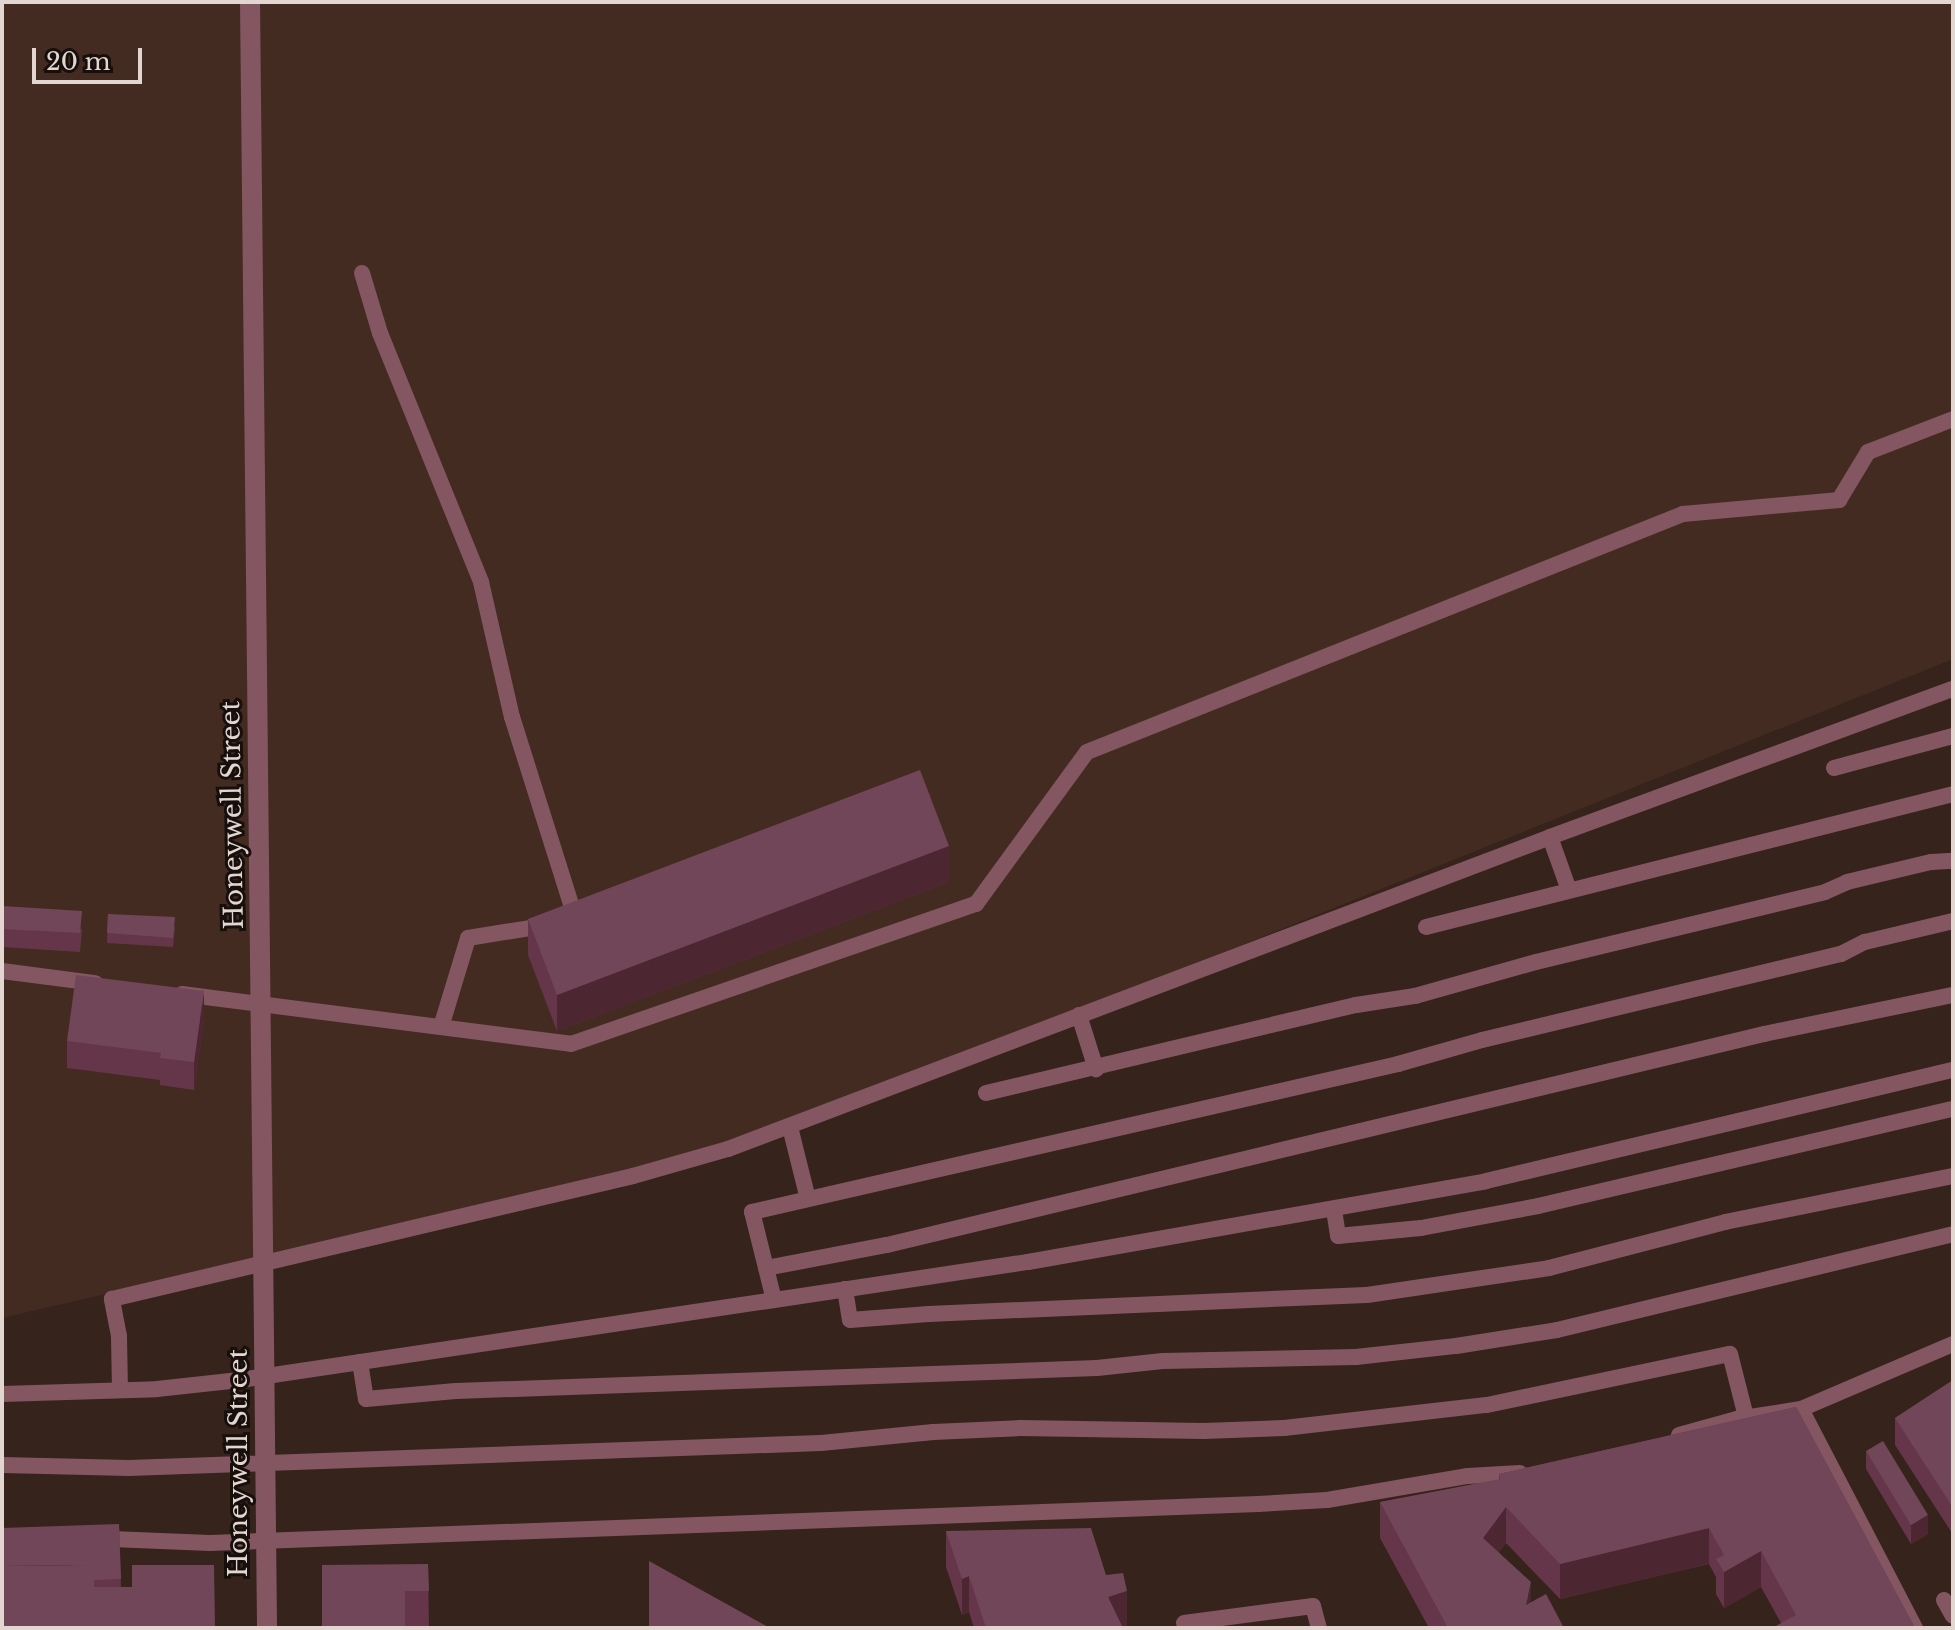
<!DOCTYPE html>
<style>
body{margin:0}
#map{position:relative;width:1955px;height:1630px;overflow:hidden;background:#36231b;font-family:"Libre Baskerville",serif}
div>[style]{position:absolute}
.built>*{inset:0;background:#442b21}
.service>*{height:16px;margin:-8px;padding:0 8px;transform-origin:8px;border-radius:8px;background:#845662}
.tertiary-bridge>*{height:20px;margin:-10px;padding:0 10px;transform-origin:10px;border-radius:10px;background:#845662}
.wall>*{inset:0;background:#65354a}
.shaded-wall>*{inset:0;background:#4c2731}
.building>*{inset:0;background:#724659}
span{translate:-50% -50%;white-space:nowrap;text-align:center;line-height:1.15;-webkit-text-stroke:6px #170f0b;paint-order:stroke}
.street-label{font-size:26px;color:#e3d6d1}
.frame{position:absolute;inset:0;border:4px solid #e3d6d1;pointer-events:none}
.scale{position:absolute;left:32px;top:48px;width:110px;height:36px;box-sizing:border-box;border:4px solid #e3d6d1;border-top:0;padding-left:10px;font-size:24px;line-height:28px;white-space:nowrap;color:#e3d6d1;-webkit-text-stroke:6px #170f0b;paint-order:stroke}
</style>
<div id="map">
<div class="built">
<i style="clip-path:polygon(2px 2px,1953px 2px,1953px 659px,1237px 947px,696px 1157px,2px 1318px)"></i>
</div>
<div class="service">
<i style="left:362px;top:273px;width:63px;rotate:73.3deg"></i>
<i style="left:380px;top:333px;width:269px;rotate:67.9deg"></i>
<i style="left:481px;top:582px;width:139px;rotate:77.1deg"></i>
<i style="left:512px;top:717px;width:213px;rotate:72.5deg"></i>
<i style="left:576px;top:920px;width:5px;rotate:169deg"></i>
<i style="left:1834px;top:768px;width:123px;rotate:-15.1deg"></i>
<i style="left:1550px;top:837px;width:56px;rotate:70.3deg"></i>
<i style="left:1426px;top:927px;width:544px;rotate:-14.16deg"></i>
<i style="left:2px;top:971px;width:94px;rotate:7.4deg"></i>
<i style="left:182px;top:994px;width:392px;rotate:7.3deg"></i>
<i style="left:571px;top:1044px;width:429px;rotate:-19.1deg"></i>
<i style="left:976px;top:904px;width:188px;rotate:-53.9deg"></i>
<i style="left:1087px;top:752px;width:642px;rotate:-21.77deg"></i>
<i style="left:1683px;top:514px;width:157px;rotate:-5.1deg"></i>
<i style="left:1839px;top:500px;width:56px;rotate:-58.9deg"></i>
<i style="left:1868px;top:452px;width:91px;rotate:-21.2deg"></i>
<i style="left:1079px;top:1015px;width:57px;rotate:72.5deg"></i>
<i style="left:441px;top:1027px;width:93px;rotate:-73.1deg"></i>
<i style="left:468px;top:938px;width:81px;rotate:-9.2deg"></i>
<i style="left:986px;top:1093px;width:380px;rotate:-13.4deg"></i>
<i style="left:1356px;top:1005px;width:60px;rotate:-8.7deg"></i>
<i style="left:1415px;top:996px;width:126px;rotate:-15.7deg"></i>
<i style="left:1536px;top:962px;width:297px;rotate:-13.6deg"></i>
<i style="left:1825px;top:892px;width:24px;rotate:-24deg"></i>
<i style="left:1847px;top:882px;width:86px;rotate:-13.4deg"></i>
<i style="left:1931px;top:862px;width:22px;rotate:-3deg"></i>
<i style="left:790px;top:1127px;width:74px;rotate:76deg"></i>
<i style="left:1334px;top:1210px;width:26px;rotate:81deg"></i>
<i style="left:1338px;top:1236px;width:83px;rotate:-5.5deg"></i>
<i style="left:1421px;top:1228px;width:119px;rotate:-10.6deg"></i>
<i style="left:1538px;top:1206px;width:426px;rotate:-13.2deg"></i>
<i style="left:766px;top:1268px;width:123px;rotate:-10.8deg"></i>
<i style="left:887px;top:1245px;width:902px;rotate:-13.53deg"></i>
<i style="left:1764px;top:1034px;width:193px;rotate:-11.7deg"></i>
<i style="left:845px;top:1289px;width:31px;rotate:81deg"></i>
<i style="left:850px;top:1320px;width:79px;rotate:-4.3deg"></i>
<i style="left:929px;top:1314px;width:438px;rotate:-2.5deg"></i>
<i style="left:1367px;top:1295px;width:184px;rotate:-8.4deg"></i>
<i style="left:1549px;top:1268px;width:182px;rotate:-14.6deg"></i>
<i style="left:1725px;top:1222px;width:233px;rotate:-11.4deg"></i>
<i style="left:774px;top:1300px;width:91px;rotate:-104deg"></i>
<i style="left:752px;top:1212px;width:663px;rotate:-12.9deg"></i>
<i style="left:1398px;top:1064px;width:87px;rotate:-15.9deg"></i>
<i style="left:1482px;top:1040px;width:369px;rotate:-13.5deg"></i>
<i style="left:1841px;top:954px;width:27px;rotate:-27deg"></i>
<i style="left:1865px;top:942px;width:90px;rotate:-13.4deg"></i>
<i style="left:360px;top:1362px;width:37px;rotate:81deg"></i>
<i style="left:366px;top:1399px;width:90px;rotate:-5.1deg"></i>
<i style="left:456px;top:1391px;width:641px;rotate:-2.05deg"></i>
<i style="left:1097px;top:1368px;width:66px;rotate:-6.1deg"></i>
<i style="left:1163px;top:1361px;width:193px;rotate:-1.2deg"></i>
<i style="left:1356px;top:1357px;width:101px;rotate:-6.3deg"></i>
<i style="left:1456px;top:1346px;width:102px;rotate:-9deg"></i>
<i style="left:1557px;top:1330px;width:407px;rotate:-13.6deg"></i>
<i style="left:120px;top:1390px;width:54px;rotate:-91.1deg"></i>
<i style="left:119px;top:1336px;width:38px;rotate:-101deg"></i>
<i style="left:112px;top:1299px;width:535px;rotate:-13.28deg"></i>
<i style="left:633px;top:1176px;width:99px;rotate:-15.9deg"></i>
<i style="left:728px;top:1149px;width:879px;rotate:-20.78deg"></i>
<i style="left:1550px;top:837px;width:429px;rotate:-20.2deg"></i>
<i style="left:2px;top:1394px;width:155px;rotate:-1.8deg"></i>
<i style="left:157px;top:1389px;width:83px;rotate:-6.2deg"></i>
<i style="left:240px;top:1380px;width:797px;rotate:-8.52deg"></i>
<i style="left:1028px;top:1262px;width:465px;rotate:-10deg"></i>
<i style="left:1486px;top:1181px;width:480px;rotate:-13.4deg"></i>
<i style="left:1801px;top:1409px;width:247px;rotate:62.5deg"></i>
<i style="left:1679px;top:1435px;width:60px;rotate:-15.4deg"></i>
<i style="left:1737px;top:1419px;width:65px;rotate:-8.9deg"></i>
<i style="left:1801px;top:1409px;width:165px;rotate:-23.2deg"></i>
<i style="left:2px;top:1465px;width:127px;rotate:1.4deg"></i>
<i style="left:129px;top:1468px;width:692px;rotate:-2.07deg"></i>
<i style="left:821px;top:1443px;width:113px;rotate:-5.6deg"></i>
<i style="left:933px;top:1432px;width:87px;rotate:-2.6deg"></i>
<i style="left:1020px;top:1428px;width:184px;rotate:0.9deg"></i>
<i style="left:1204px;top:1431px;width:80px;rotate:-2.1deg"></i>
<i style="left:1284px;top:1428px;width:204px;rotate:-6.5deg"></i>
<i style="left:1487px;top:1405px;width:248px;rotate:-11.9deg"></i>
<i style="left:1730px;top:1354px;width:65px;rotate:75.7deg"></i>
<i style="left:2px;top:1541px;width:110px;rotate:-1deg"></i>
<i style="left:112px;top:1539px;width:98px;rotate:2.3deg"></i>
<i style="left:210px;top:1543px;width:1049px;rotate:-2.13deg"></i>
<i style="left:1258px;top:1504px;width:69px;rotate:-3.3deg"></i>
<i style="left:1327px;top:1500px;width:143px;rotate:-9.7deg"></i>
<i style="left:1468px;top:1476px;width:52px;rotate:-3.3deg"></i>
<i style="left:1944px;top:1600px;width:18px;rotate:61deg"></i>
<i style="left:1184px;top:1623px;width:130px;rotate:-7.5deg"></i>
<i style="left:1313px;top:1606px;width:23px;rotate:75deg"></i>
</div>
<div class="tertiary-bridge">
<i style="left:250px;top:2px;width:1626px;rotate:89.4deg"></i>
</div>
<div class="wall">
<i style="clip-path:polygon(949px 882px,557px 1031px,528px 955px,528px 919px)"></i>
<i style="clip-path:polygon(2px 906px,82px 929px,80px 952px,2px 947px)"></i>
<i style="clip-path:polygon(108px 914px,175px 927px,173px 947px,107px 943px)"></i>
<i style="clip-path:polygon(204px 1019px,194px 1090px,160px 1085px,160px 1080px,67px 1068px,67px 1041px)"></i>
<i style="clip-path:polygon(1953px 1380px,1952px 1533px,1895px 1445px,1895px 1418px)"></i>
<i style="clip-path:polygon(1796px 1407px,1915px 1628px,1781px 1623px,1761px 1587px,1724px 1608px,1716px 1594px,1716px 1577px,1709px 1564px,1560px 1599px,1506px 1543px,1499px 1552px,1531px 1603px,1564px 1628px,1429px 1628px,1380px 1538px,1380px 1502px,1499px 1480px,1499px 1474px)"></i>
<i style="clip-path:polygon(1866px 1451px,1928px 1534px,1911px 1544px,1866px 1469px)"></i>
<i style="clip-path:polygon(119px 1524px,121px 1587px,2px 1628px)"></i>
<i style="clip-path:polygon(946px 1531px,1106px 1575px,1127px 1626px,1123px 1628px,974px 1628px,969px 1612px,962px 1615px,946px 1567px)"></i>
<i style="clip-path:polygon(428px 1564px,429px 1626px,322px 1628px)"></i>
</div>
<div class="shaded-wall">
<i style="clip-path:polygon(949px 846px,949px 882px,557px 1031px,557px 995px)"></i>
<i style="clip-path:polygon(204px 991px,204px 1019px,194px 1090px,194px 1062px)"></i>
<i style="clip-path:polygon(1506px 1507px,1506px 1543px,1483px 1574px,1483px 1538px)"></i>
<i style="clip-path:polygon(1928px 1515px,1928px 1534px,1911px 1544px,1911px 1525px)"></i>
<i style="clip-path:polygon(1709px 1528px,1709px 1564px,1560px 1599px,1560px 1564px)"></i>
<i style="clip-path:polygon(1761px 1551px,1761px 1587px,1724px 1608px,1724px 1572px)"></i>
<i style="clip-path:polygon(969px 1576px,969px 1612px,962px 1615px,962px 1579px)"></i>
<i style="clip-path:polygon(1531px 1582px,1531px 1618px,1526px 1605px)"></i>
<i style="clip-path:polygon(1127px 1591px,1127px 1626px,1122px 1628px,1108px 1597px)"></i>
</div>
<div class="building">
<i style="clip-path:polygon(920px 770px,949px 846px,557px 995px,528px 919px)"></i>
<i style="clip-path:polygon(2px 906px,82px 911px,80px 933px,2px 929px)"></i>
<i style="clip-path:polygon(108px 914px,175px 917px,173px 938px,107px 933px)"></i>
<i style="clip-path:polygon(76px 975px,204px 991px,194px 1062px,160px 1058px,161px 1053px,67px 1041px)"></i>
<i style="clip-path:polygon(1953px 1380px,1953px 1506px,1952px 1506px,1895px 1418px)"></i>
<i style="clip-path:polygon(1796px 1407px,1915px 1628px,1772px 1628px,1796px 1615px,1761px 1551px,1724px 1572px,1716px 1559px,1724px 1555px,1709px 1528px,1560px 1564px,1506px 1507px,1483px 1538px,1531px 1582px,1526px 1605px,1546px 1594px,1564px 1628px,1448px 1628px,1380px 1502px,1500px 1479px,1499px 1474px)"></i>
<i style="clip-path:polygon(1883px 1441px,1928px 1515px,1911px 1525px,1866px 1451px)"></i>
<i style="clip-path:polygon(119px 1524px,121px 1579px,94px 1580px,94px 1565px,2px 1566px,2px 1528px)"></i>
<i style="clip-path:polygon(1091px 1528px,1106px 1575px,1123px 1573px,1127px 1591px,1108px 1597px,1123px 1628px,986px 1628px,969px 1576px,962px 1579px,946px 1531px)"></i>
<i style="clip-path:polygon(649px 1561px,770px 1628px,649px 1628px)"></i>
<i style="clip-path:polygon(428px 1564px,429px 1591px,405px 1591px,405px 1628px,322px 1628px,322px 1565px)"></i>
<i style="clip-path:polygon(94px 1565px,94px 1587px,132px 1587px,132px 1565px,214px 1565px,215px 1628px,2px 1628px,2px 1566px)"></i>
</div>
<div class="street-label">
<span style="left:233px;top:815px;rotate:-91deg">Honeywell Street</span>
<span style="left:239px;top:1463px;rotate:-90deg">Honeywell Street</span>
</div>
<div class="frame"></div>
<div class="scale">20 m</div>
</div>
